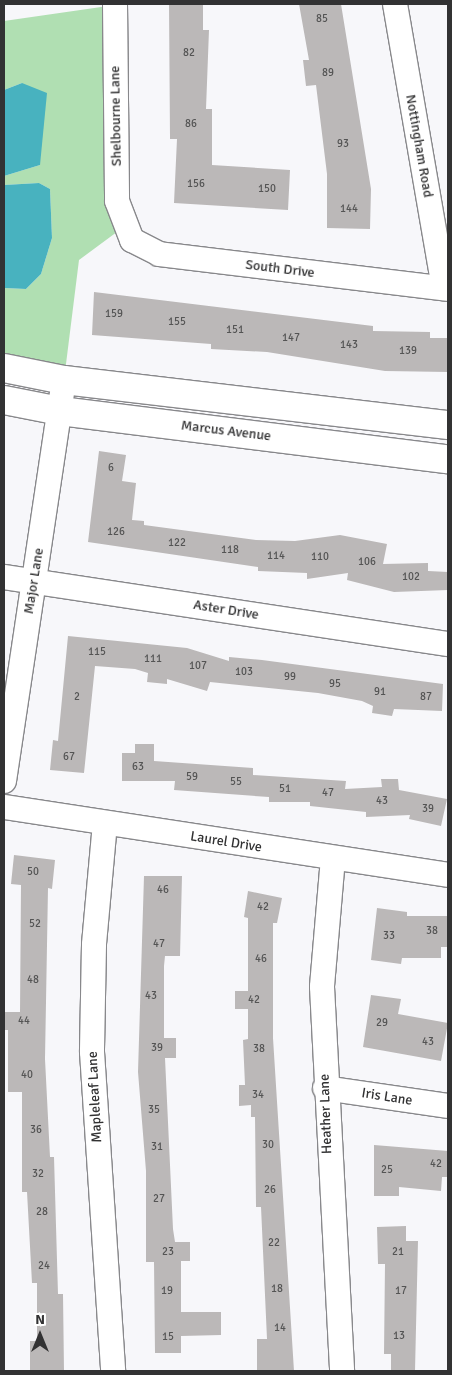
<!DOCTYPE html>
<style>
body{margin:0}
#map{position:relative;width:452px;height:1375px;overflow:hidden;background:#f7f7fa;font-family:Signika,sans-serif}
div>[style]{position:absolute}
.green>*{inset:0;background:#b0dfb2}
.water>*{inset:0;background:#48b2bf}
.building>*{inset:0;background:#bbb8b8}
.roads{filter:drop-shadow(1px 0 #88888b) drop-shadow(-1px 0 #88888b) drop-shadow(0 1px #88888b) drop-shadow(0 -1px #88888b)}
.street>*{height:24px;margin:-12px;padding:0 12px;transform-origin:12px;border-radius:12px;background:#fff}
.primary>*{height:28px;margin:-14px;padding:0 14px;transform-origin:14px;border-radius:14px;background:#fff}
span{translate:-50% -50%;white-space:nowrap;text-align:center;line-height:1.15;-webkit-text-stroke:4.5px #fff;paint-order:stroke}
.number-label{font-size:11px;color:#545454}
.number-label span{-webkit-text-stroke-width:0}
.street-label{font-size:14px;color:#323233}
.frame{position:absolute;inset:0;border:5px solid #323233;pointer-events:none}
.north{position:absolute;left:15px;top:1310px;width:50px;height:50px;-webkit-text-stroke:4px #fff;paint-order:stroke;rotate:0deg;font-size:14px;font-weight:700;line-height:20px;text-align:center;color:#323233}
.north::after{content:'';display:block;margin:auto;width:18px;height:22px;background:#323233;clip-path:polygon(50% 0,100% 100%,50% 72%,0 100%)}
</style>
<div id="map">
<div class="green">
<i style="clip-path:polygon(115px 5px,125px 226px,79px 260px,64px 380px,4px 367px,4px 288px,26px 289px,41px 274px,52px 238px,50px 189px,39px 183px,4px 185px,4px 176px,40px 165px,22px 83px,4px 90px,4px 21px)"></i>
</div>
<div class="water">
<i style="clip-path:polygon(22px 83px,47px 93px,40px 165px,4px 176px,4px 90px)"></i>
<i style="clip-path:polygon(39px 183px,50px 189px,52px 238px,41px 274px,26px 289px,4px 288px,4px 185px)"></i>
</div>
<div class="building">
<i style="clip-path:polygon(169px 4px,203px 4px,203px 30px,209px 30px,206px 109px,212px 109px,212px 165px,290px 170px,288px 210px,174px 203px,177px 139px,170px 139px)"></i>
<i style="clip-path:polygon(299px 4px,341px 4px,371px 189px,370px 229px,327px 228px,327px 174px,316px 85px,306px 86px,303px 60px,309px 60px)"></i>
<i style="clip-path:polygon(94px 292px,373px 326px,373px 331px,430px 332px,430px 338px,448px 338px,448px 372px,385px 371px,267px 352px,211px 349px,211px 344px,92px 335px)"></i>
<i style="clip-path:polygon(99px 451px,126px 455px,122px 481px,136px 483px,132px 520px,144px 521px,144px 525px,256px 540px,295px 541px,340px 535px,387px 544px,383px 564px,428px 563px,428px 571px,448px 572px,448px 590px,394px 592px,347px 580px,348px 573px,307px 579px,307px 573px,258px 571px,258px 567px,88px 542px)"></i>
<i style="clip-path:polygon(68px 636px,187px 648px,229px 661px,229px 657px,262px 660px,443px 684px,442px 711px,394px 709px,392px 716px,372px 713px,373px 706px,362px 701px,318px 693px,210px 682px,207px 691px,167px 679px,167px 684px,147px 682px,148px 673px,135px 669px,95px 666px,84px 773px,50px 770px,53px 740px,58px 741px)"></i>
<i style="clip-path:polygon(135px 744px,154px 744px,154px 761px,253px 768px,253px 775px,346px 781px,345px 789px,382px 787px,381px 779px,398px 779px,399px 790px,447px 799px,441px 826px,409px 819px,410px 815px,366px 817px,366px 812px,310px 806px,310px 802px,269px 802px,269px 797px,174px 790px,175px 781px,122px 781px,122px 753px,135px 753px)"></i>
<i style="clip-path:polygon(14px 855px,55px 860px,52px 889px,48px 888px,45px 1059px,50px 1157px,54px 1157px,58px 1294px,63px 1294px,64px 1371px,30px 1371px,30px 1341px,37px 1341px,37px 1283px,32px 1283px,27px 1192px,22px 1192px,22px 1092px,8px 1092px,8px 1030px,4px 1030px,4px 1012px,20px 1012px,21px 885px,11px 884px)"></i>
<i style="clip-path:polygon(144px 876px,182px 876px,180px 956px,165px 956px,164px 966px,164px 1038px,176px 1038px,176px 1058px,165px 1058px,173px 1229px,175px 1242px,190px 1242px,190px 1261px,181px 1261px,181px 1312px,221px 1312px,221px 1335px,181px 1336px,181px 1353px,155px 1353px,154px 1262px,146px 1262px,146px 1171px,138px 1072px)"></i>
<i style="clip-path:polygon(248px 891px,282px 898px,277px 923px,273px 923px,273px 1038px,294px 1371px,257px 1371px,257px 1339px,267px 1339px,261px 1207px,256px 1207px,255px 1117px,251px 1117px,251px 1105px,239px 1106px,239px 1085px,245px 1085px,243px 1040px,248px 1039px,248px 1009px,235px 1009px,235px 991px,248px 991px,248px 918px,244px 917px)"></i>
<i style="clip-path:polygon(377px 908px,407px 912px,407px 916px,448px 916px,448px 947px,441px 947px,441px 958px,402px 958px,401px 964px,371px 960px)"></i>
<i style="clip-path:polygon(371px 995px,401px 999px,398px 1014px,448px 1023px,441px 1061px,363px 1047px)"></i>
<i style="clip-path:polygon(374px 1145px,448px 1151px,448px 1177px,442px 1177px,441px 1191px,399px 1187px,399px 1196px,374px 1196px)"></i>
<i style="clip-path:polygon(406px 1226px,406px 1241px,418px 1241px,415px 1371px,391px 1371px,391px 1354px,384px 1354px,385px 1264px,378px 1264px,377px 1227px)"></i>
</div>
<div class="roads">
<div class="street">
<i style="left:115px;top:4px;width:197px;rotate:89.4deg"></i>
<i style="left:117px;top:201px;width:42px;rotate:69deg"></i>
<i style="left:132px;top:240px;width:30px;rotate:27deg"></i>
<i style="left:159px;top:254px;width:291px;rotate:6.9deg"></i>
<i style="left:395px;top:4px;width:288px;rotate:80.2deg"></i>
<i style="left:4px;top:577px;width:449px;rotate:8.6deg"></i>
<i style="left:4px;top:781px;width:405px;rotate:-81.5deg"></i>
<i style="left:4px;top:807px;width:449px;rotate:8.7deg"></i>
<i style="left:105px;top:823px;width:122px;rotate:95.2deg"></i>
<i style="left:94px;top:945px;width:107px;rotate:91.1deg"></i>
<i style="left:92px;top:1052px;width:320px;rotate:86.2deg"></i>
<i style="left:333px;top:858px;width:129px;rotate:94.9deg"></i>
<i style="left:322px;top:987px;width:385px;rotate:87deg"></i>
<i style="left:325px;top:1088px;width:124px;rotate:8.3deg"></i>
</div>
<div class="primary">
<i style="left:4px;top:368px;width:61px;rotate:11.3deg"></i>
<i style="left:64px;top:380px;width:387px;rotate:6.7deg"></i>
<i style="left:4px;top:400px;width:57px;rotate:11.1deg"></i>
<i style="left:60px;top:411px;width:391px;rotate:7.1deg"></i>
</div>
</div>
<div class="number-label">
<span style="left:322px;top:19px">85</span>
<span style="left:189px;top:53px">82</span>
<span style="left:328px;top:73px">89</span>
<span style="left:191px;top:124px">86</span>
<span style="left:343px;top:144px">93</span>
<span style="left:196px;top:184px">156</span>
<span style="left:267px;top:189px">150</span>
<span style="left:349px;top:209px">144</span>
<span style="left:114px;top:314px">159</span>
<span style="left:177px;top:322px">155</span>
<span style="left:235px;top:330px">151</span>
<span style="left:291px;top:338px">147</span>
<span style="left:349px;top:345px">143</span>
<span style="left:408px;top:351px">139</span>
<span style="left:111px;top:468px">6</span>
<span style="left:116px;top:532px">126</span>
<span style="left:177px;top:543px">122</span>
<span style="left:230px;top:550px">118</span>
<span style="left:276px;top:556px">114</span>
<span style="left:320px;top:557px">110</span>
<span style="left:367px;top:562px">106</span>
<span style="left:411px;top:577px">102</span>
<span style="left:97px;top:652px">115</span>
<span style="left:153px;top:659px">111</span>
<span style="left:198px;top:666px">107</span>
<span style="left:244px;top:672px">103</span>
<span style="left:290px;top:677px">99</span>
<span style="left:335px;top:684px">95</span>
<span style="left:380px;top:692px">91</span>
<span style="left:77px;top:697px">2</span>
<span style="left:426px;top:697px">87</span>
<span style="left:69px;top:757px">67</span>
<span style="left:138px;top:767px">63</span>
<span style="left:192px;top:777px">59</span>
<span style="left:236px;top:782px">55</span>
<span style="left:285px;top:789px">51</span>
<span style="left:328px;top:793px">47</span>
<span style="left:382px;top:801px">43</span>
<span style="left:428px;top:809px">39</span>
<span style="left:33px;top:872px">50</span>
<span style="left:163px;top:890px">46</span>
<span style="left:263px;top:907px">42</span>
<span style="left:35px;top:924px">52</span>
<span style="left:432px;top:931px">38</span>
<span style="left:389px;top:936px">33</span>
<span style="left:159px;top:944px">47</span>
<span style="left:261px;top:959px">46</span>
<span style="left:33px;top:980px">48</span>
<span style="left:151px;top:996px">43</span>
<span style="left:254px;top:1000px">42</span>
<span style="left:24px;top:1021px">44</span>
<span style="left:382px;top:1023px">29</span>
<span style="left:428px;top:1042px">43</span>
<span style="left:157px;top:1048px">39</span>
<span style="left:259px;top:1049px">38</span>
<span style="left:27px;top:1075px">40</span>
<span style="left:258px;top:1095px">34</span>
<span style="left:154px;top:1110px">35</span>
<span style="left:36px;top:1130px">36</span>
<span style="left:268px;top:1145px">30</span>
<span style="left:157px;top:1147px">31</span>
<span style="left:436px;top:1164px">42</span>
<span style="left:387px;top:1170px">25</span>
<span style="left:38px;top:1174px">32</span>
<span style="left:270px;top:1190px">26</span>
<span style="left:159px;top:1199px">27</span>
<span style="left:42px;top:1212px">28</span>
<span style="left:274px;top:1243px">22</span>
<span style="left:168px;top:1252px">23</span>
<span style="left:398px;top:1252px">21</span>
<span style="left:44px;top:1266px">24</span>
<span style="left:277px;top:1289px">18</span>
<span style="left:167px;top:1291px">19</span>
<span style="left:401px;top:1291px">17</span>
<span style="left:280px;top:1328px">14</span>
<span style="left:399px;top:1336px">13</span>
<span style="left:168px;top:1337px">15</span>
</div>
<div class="street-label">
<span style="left:116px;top:116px;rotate:-91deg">Shelbourne Lane</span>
<span style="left:419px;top:146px;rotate:80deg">Nottingham Road</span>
<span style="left:280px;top:269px;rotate:7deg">South Drive</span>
<span style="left:226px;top:431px;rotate:7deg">Marcus Avenue</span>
<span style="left:34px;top:581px;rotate:-81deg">Major Lane</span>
<span style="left:226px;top:610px;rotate:9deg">Aster Drive</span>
<span style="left:226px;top:842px;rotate:9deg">Laurel Drive</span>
<span style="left:95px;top:1097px;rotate:-93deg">Mapleleaf Lane</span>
<span style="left:387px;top:1097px;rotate:9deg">Iris Lane</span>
<span style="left:326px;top:1114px;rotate:-92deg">Heather Lane</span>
</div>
<div class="frame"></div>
<div class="north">N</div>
</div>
